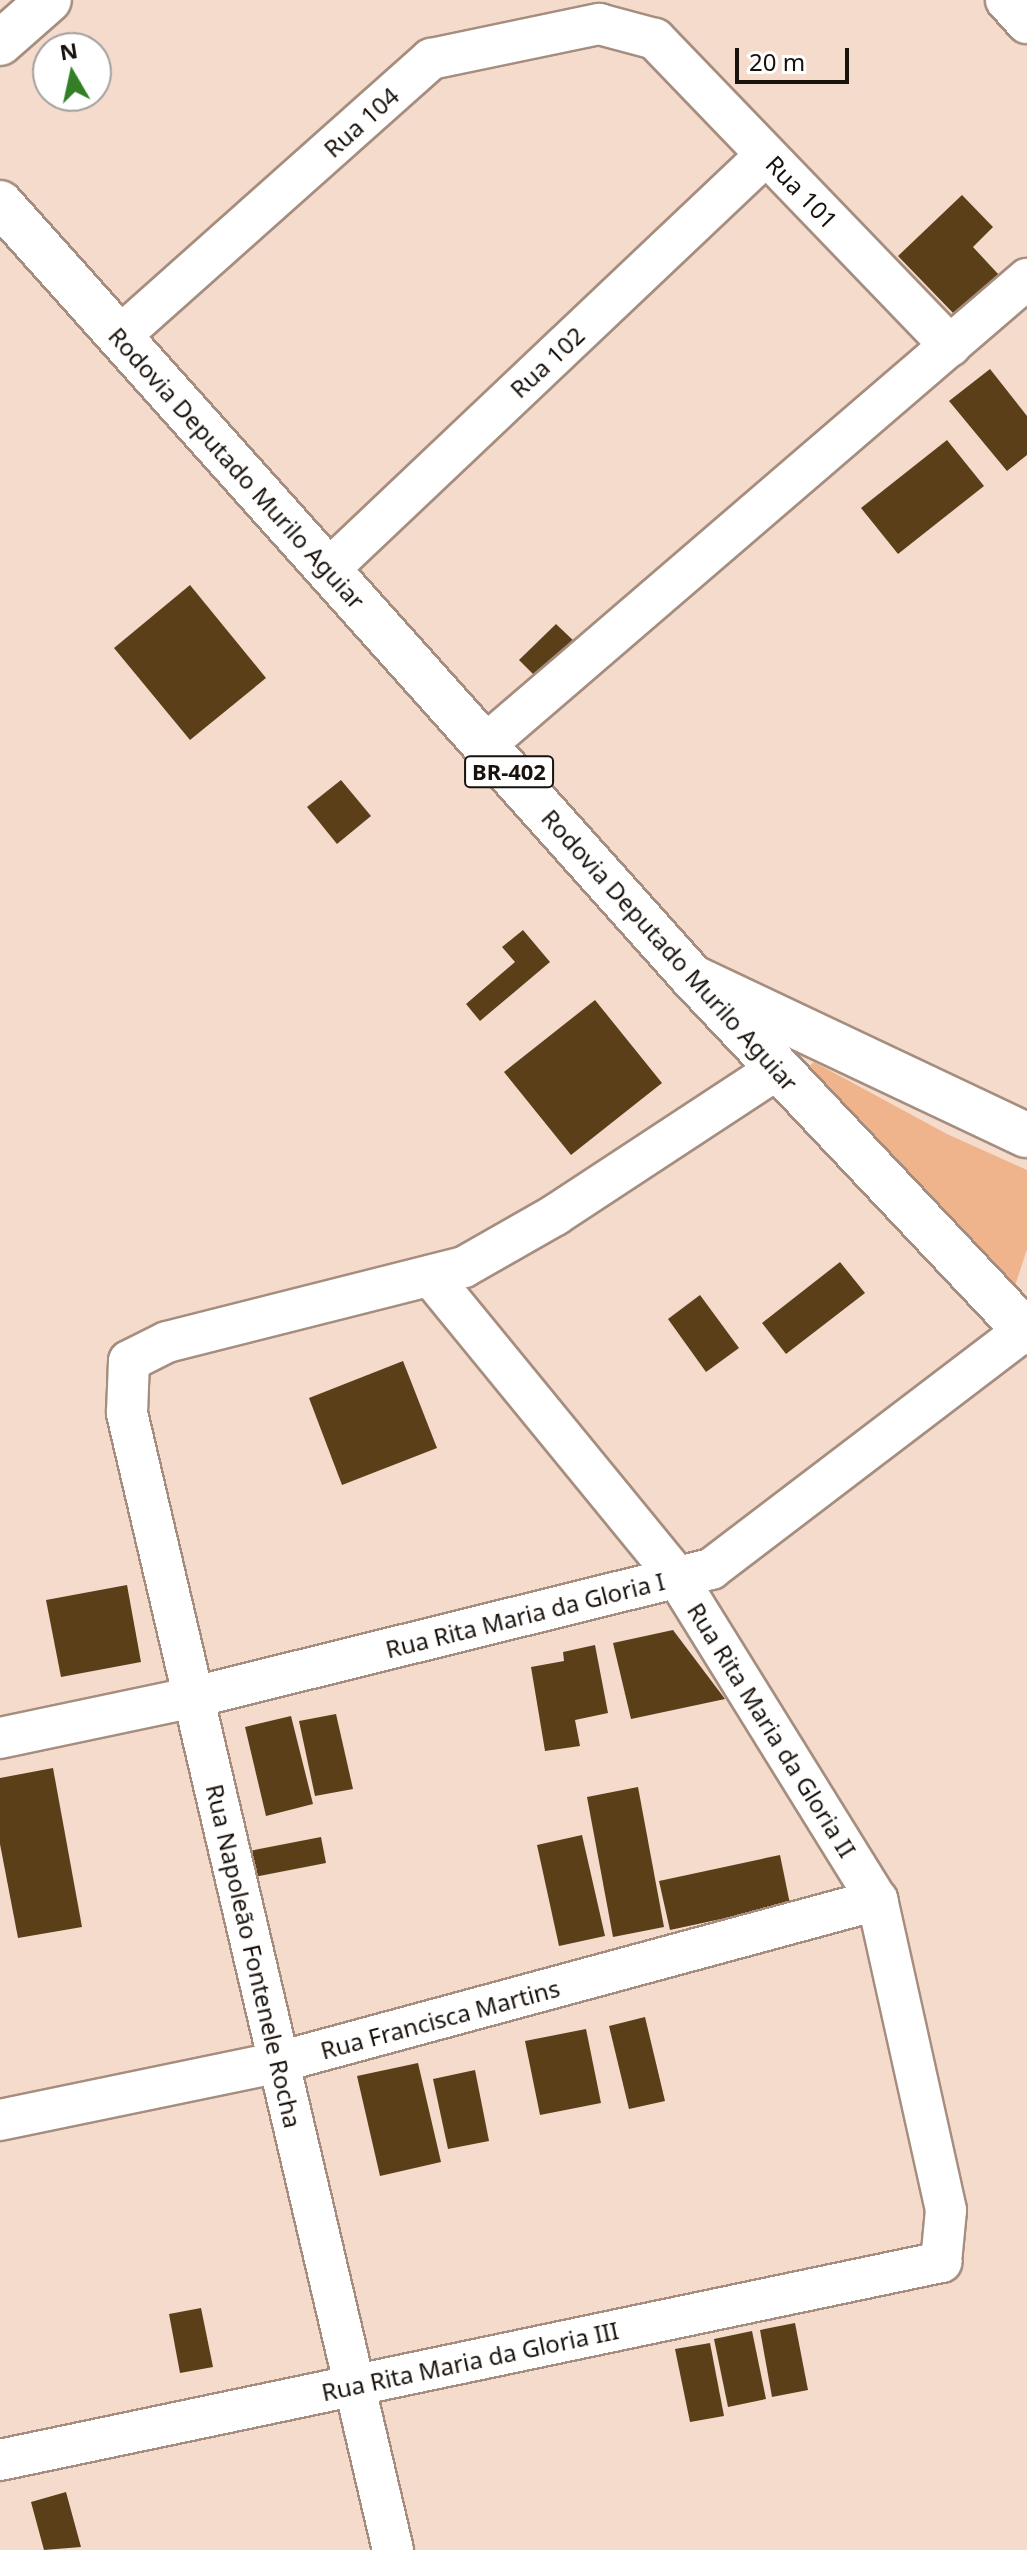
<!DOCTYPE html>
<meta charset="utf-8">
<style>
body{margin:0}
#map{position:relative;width:1027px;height:2550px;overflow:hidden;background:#f5dbcb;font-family:"Noto Sans",sans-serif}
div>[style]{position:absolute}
.green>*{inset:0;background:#efb48c}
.building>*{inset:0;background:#5b3f19}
.roads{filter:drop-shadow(2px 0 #a58e7f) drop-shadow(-2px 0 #a58e7f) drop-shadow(0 2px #a58e7f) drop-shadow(0 -2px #a58e7f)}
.street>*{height:40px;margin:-20px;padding:0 20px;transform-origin:20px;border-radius:20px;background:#fff}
.secondary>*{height:44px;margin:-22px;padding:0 22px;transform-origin:22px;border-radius:22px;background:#fff}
.highway>*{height:44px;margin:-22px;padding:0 22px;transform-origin:22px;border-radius:22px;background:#fff}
span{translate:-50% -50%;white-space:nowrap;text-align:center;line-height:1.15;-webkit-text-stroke:8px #fff;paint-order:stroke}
.shield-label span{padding:2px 6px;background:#fff;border:2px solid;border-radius:6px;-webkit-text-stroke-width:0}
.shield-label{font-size:22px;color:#19110b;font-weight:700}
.street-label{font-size:24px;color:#19110b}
.north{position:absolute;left:32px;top:32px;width:80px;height:80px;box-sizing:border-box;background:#fff;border:2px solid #a3a09d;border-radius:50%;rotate:351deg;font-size:22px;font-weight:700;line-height:32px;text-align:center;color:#19110b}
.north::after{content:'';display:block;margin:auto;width:28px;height:36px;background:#347e25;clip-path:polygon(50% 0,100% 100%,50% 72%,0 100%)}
.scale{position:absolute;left:735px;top:48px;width:114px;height:36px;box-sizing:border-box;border:4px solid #19110b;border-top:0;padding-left:10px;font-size:24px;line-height:28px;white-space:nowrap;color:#19110b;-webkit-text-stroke:6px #fff;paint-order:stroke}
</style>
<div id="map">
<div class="green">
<i style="clip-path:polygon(814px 1062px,947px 1134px,1027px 1170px,1027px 1249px,1011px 1298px,805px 1070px)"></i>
</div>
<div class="building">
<i style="clip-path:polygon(962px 195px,993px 227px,973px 247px,999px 275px,955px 315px,898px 256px)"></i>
<i style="clip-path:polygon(990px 369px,1027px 416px,1027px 455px,1007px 471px,949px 401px)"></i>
<i style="clip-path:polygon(947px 440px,984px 486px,898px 554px,861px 508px)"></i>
<i style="clip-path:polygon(190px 585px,266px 678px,190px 740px,114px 648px)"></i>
<i style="clip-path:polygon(556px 624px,577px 644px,540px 681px,519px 660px)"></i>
<i style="clip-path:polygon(341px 780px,371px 816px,337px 844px,307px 807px)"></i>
<i style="clip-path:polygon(523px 930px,550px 962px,480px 1021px,466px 1004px,515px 962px,502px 947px)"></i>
<i style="clip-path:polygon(595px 1000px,662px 1083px,571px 1155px,504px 1072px)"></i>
<i style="clip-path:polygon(840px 1262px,865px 1293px,786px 1354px,762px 1323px)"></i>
<i style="clip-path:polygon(700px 1295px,739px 1348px,706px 1372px,668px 1319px)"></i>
<i style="clip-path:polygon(403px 1361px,437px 1448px,342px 1485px,309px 1398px)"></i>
<i style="clip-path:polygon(127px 1585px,141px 1662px,61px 1677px,46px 1600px)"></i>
<i style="clip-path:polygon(673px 1630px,725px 1699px,631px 1719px,613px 1643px)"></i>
<i style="clip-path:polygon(595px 1645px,608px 1713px,575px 1720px,580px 1746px,545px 1751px,531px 1667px,564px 1661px,563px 1652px)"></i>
<i style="clip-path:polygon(336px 1714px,353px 1789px,315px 1796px,299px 1721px)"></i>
<i style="clip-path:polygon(291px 1716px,313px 1804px,266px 1816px,245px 1727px)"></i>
<i style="clip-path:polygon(53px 1768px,82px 1927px,18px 1938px,0 1844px,0 1778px)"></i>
<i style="clip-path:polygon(638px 1787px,664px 1927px,613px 1937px,587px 1797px)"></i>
<i style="clip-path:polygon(582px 1835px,605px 1936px,559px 1946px,537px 1845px)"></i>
<i style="clip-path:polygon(321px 1837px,326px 1863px,244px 1879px,239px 1853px)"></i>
<i style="clip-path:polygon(780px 1855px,790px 1904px,670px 1930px,659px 1881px)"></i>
<i style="clip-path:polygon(645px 2017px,665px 2101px,629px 2109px,609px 2026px)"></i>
<i style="clip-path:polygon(586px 2029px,601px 2103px,540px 2115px,525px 2041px)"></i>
<i style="clip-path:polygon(418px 2063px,441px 2162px,380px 2176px,357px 2076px)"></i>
<i style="clip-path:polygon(475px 2070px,489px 2141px,448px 2149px,433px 2079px)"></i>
<i style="clip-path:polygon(201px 2308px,213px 2367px,180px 2373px,169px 2314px)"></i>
<i style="clip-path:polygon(795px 2323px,808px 2390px,772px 2397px,760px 2330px)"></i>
<i style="clip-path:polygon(752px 2331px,766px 2399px,728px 2407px,714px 2339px)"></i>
<i style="clip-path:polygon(710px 2343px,724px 2416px,690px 2422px,675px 2349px)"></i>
<i style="clip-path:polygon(66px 2492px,81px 2547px,44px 2550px,31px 2502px)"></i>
</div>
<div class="roads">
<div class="street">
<i style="left:1006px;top:0;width:31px;rotate:48deg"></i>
<i style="left:119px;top:337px;width:418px;rotate:-41.7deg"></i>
<i style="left:431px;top:59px;width:172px;rotate:-11.8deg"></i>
<i style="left:599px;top:24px;width:58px;rotate:15deg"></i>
<i style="left:655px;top:39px;width:426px;rotate:46.1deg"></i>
<i style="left:328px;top:570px;width:603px;rotate:-43.46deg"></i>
<i style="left:485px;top:745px;width:715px;rotate:-40.69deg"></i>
<i style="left:0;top:1738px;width:198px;rotate:-11.9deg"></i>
<i style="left:194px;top:1697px;width:533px;rotate:-13.91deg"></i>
<i style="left:711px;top:1569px;width:397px;rotate:-37.3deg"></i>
<i style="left:0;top:2120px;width:285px;rotate:-11.7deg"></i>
<i style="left:279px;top:2062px;width:620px;rotate:-15.16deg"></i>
<i style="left:0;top:2460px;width:962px;rotate:-11.88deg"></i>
<i style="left:941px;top:2262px;width:52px;rotate:-84.5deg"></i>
<i style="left:946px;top:2210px;width:318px;rotate:-102.5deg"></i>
<i style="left:877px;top:1900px;width:380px;rotate:-121.8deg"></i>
<i style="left:677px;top:1577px;width:389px;rotate:-129.3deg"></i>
<i style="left:393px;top:2550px;width:1168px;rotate:-103.17deg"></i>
<i style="left:127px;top:1413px;width:52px;rotate:-87.8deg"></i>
<i style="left:129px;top:1361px;width:42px;rotate:-26.6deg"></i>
<i style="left:167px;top:1342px;width:306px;rotate:-14.2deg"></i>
<i style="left:464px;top:1267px;width:105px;rotate:-29.7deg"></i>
<i style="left:555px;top:1215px;width:266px;rotate:-33.3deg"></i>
</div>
<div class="secondary">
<i style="left:0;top:43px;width:65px;rotate:-41.3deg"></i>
<i style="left:692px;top:977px;width:370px;rotate:25.3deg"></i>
</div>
<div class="highway">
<i style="left:0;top:203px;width:1038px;rotate:48.2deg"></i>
<i style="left:692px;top:977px;width:488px;rotate:46.7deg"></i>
</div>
</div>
<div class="shield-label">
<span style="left:509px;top:772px">BR-402</span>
</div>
<div class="street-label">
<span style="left:361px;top:122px;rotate:-42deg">Rua 104</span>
<span style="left:802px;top:192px;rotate:46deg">Rua 101</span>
<span style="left:547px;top:362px;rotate:-43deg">Rua 102</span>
<span style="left:237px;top:468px;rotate:48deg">Rodovia Deputado Murilo Aguiar</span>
<span style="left:670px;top:950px;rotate:48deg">Rodovia Deputado Murilo Aguiar</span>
<span style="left:525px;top:1615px;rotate:-14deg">Rua Rita Maria da Gloria I</span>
<span style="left:772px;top:1730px;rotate:58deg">Rua Rita Maria da Gloria II</span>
<span style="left:254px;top:1956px;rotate:77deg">Rua Napoleão Fontenele Rocha</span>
<span style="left:440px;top:2019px;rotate:-15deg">Rua Francisca Martins</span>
<span style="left:470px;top:2361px;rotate:-12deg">Rua Rita Maria da Gloria III</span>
</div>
<div class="north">N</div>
<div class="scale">20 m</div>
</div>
